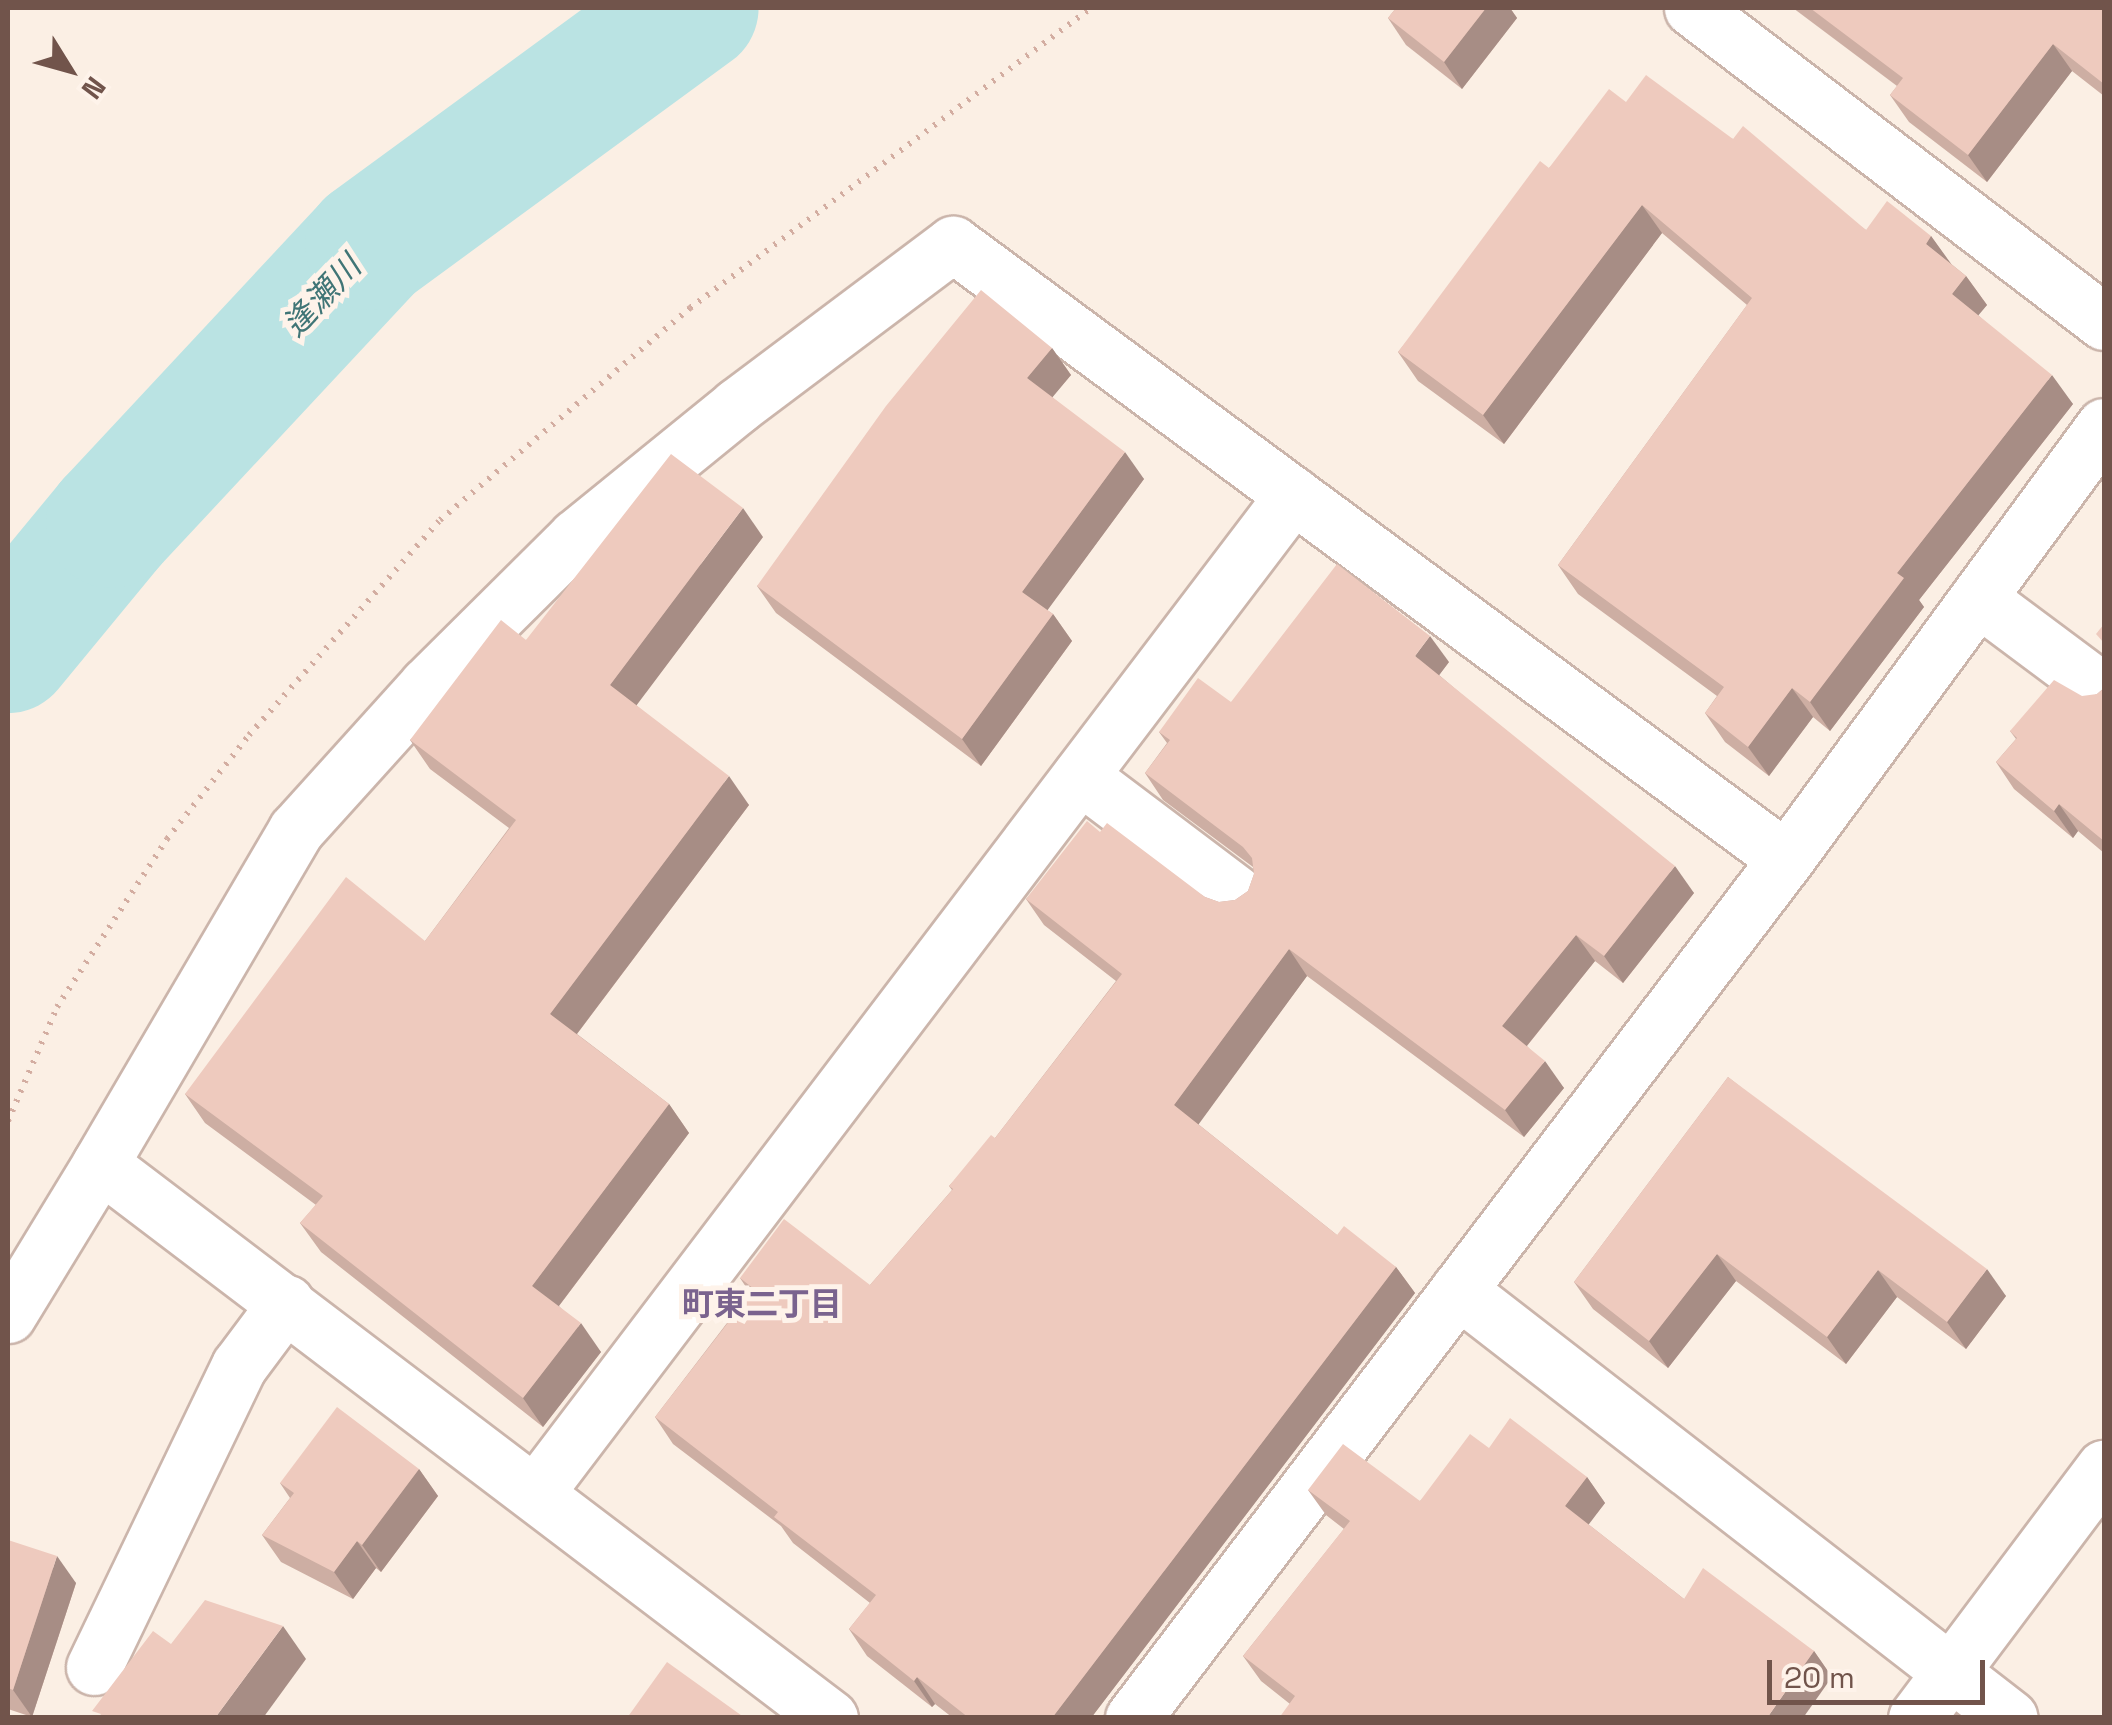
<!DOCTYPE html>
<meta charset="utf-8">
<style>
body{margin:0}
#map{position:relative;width:2112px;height:1725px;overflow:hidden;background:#fbefe4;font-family:"Space Grotesk","Noto Sans JP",sans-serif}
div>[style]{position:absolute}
.river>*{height:130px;margin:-65px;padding:0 65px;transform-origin:65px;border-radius:65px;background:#bae3e3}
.path>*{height:6px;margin-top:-3px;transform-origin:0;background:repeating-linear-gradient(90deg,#d3ada1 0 2.5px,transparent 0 10.5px)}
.roads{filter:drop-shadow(2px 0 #cbb5ab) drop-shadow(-2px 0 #cbb5ab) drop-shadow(0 2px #cbb5ab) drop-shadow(0 -2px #cbb5ab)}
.minor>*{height:55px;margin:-27.5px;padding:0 27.5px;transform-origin:27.5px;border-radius:27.5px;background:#fff}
.wall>*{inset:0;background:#cdaea3}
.shaded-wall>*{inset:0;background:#a78d85}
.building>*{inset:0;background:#eecabe}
span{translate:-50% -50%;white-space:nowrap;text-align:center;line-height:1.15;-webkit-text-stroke:10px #fef3ea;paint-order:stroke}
.water-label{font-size:32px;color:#407576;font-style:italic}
.neighbourhood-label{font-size:32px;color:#7a638e;font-weight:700}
.frame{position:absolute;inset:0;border:10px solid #71544b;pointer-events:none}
.north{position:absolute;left:20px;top:20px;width:100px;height:100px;-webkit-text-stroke:8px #fef3ea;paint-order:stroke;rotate:127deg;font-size:28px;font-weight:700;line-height:40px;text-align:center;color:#71544b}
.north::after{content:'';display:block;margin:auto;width:35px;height:45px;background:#71544b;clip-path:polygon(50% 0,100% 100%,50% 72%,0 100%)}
.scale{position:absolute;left:1767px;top:1660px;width:218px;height:45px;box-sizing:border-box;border:5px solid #71544b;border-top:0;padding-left:12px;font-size:30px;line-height:35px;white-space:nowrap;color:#71544b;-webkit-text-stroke:8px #fef3ea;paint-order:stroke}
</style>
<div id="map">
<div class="river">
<i style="left:8px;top:648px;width:162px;rotate:-50.5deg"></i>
<i style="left:111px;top:523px;width:380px;rotate:-47deg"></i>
<i style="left:370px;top:245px;width:401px;rotate:-36.2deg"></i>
</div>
<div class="path">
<i style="left:8px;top:1121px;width:124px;rotate:-66.7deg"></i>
<i style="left:57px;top:1007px;width:201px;rotate:-56.8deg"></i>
<i style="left:167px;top:839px;width:132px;rotate:-51.7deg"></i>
<i style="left:249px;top:735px;width:288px;rotate:-48.4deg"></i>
<i style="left:440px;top:520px;width:328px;rotate:-40.3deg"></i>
<i style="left:690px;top:308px;width:501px;rotate:-36.8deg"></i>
</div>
<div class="roads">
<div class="minor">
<i style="left:1692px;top:8px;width:518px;rotate:37.31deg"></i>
<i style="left:1978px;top:598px;width:157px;rotate:36.7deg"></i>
<i style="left:1080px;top:776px;width:203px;rotate:37deg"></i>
<i style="left:1458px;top:1290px;width:698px;rotate:37.79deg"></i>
<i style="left:8px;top:1315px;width:177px;rotate:-58.6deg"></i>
<i style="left:536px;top:1492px;width:1252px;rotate:-52.79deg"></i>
<i style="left:94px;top:1667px;width:334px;rotate:-64.3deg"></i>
<i style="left:239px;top:1366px;width:79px;rotate:-53.3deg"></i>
<i style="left:830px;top:1718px;width:916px;rotate:-142.8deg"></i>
<i style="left:100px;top:1164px;width:387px;rotate:-59.6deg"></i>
<i style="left:296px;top:830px;width:195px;rotate:-47.9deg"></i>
<i style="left:427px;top:685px;width:210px;rotate:-44.8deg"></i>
<i style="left:576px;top:537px;width:208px;rotate:-39.1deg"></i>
<i style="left:737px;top:406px;width:270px;rotate:-36.9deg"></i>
<i style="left:953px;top:244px;width:1035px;rotate:36.44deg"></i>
<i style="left:1133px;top:1718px;width:1079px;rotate:-52.76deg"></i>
<i style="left:1786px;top:859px;width:537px;rotate:-53.71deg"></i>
<i style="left:1916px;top:1718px;width:313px;rotate:-53.1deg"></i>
</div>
</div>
<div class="wall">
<i style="clip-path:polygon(1396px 8px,1510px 8px,1517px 18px,1462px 89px,1406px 45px,1388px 18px)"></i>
<i style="clip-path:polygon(1793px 8px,2104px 8px,2104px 96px,2072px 71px,1987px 182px,1909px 122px,1890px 95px,1897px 86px)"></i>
<i style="clip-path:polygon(1626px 102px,1733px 139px,1866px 230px,1931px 236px,1950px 263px,1966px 276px,1987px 305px,1978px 315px,2073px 404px,1919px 600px,1924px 607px,1830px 731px,1813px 717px,1769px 776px,1725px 742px,1705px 713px,1717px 696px,1578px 594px,1558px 565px,1747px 305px,1662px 233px,1504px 444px,1418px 381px,1398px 352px,1549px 168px)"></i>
<i style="clip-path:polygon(1052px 348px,1071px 375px,1052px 397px,1144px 479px,1047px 610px,1053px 614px,1072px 641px,981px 766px,776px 613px,757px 586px)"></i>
<i style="clip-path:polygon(763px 537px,636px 705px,749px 805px,577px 1034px,669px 1104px,689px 1133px,559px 1306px,601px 1352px,543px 1427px,321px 1252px,300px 1223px,316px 1205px,205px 1123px,185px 1094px,425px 941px,509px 828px,430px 769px,410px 740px,526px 640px)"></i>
<i style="clip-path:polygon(1449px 662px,1439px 675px,1694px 893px,1623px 983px,1595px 961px,1527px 1046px,1564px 1088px,1524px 1137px,1307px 976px,1198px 1124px,1337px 1235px,1396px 1267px,1415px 1293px,1091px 1718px,953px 1718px,935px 1704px,932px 1707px,867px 1656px,849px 1629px,870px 1603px,793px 1543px,781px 1526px,673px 1444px,655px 1417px,750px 1293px,740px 1278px,870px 1285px,952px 1190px,949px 1186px,995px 1138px,1116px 981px,1044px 925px,1026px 899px,1100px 832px,1205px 897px,1219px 902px,1235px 900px,1248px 891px,1254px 874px,1253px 867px,1163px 800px,1145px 773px,1167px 743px,1159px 732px,1231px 702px)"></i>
<i style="clip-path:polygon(2104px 688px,2104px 853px,2078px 831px,2073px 838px,2014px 789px,1996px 762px,2016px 739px,2010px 731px,2097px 694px)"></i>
<i style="clip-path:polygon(1728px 1077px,2006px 1296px,1966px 1349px,1897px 1297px,1846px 1364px,1736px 1281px,1668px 1368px,1593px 1309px,1574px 1282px)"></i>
<i style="clip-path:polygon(1489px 1448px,1587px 1477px,1605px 1503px,1588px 1524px,1684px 1599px,1814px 1651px,1832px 1677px,1290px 1704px,1261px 1681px,1243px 1656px,1344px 1529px,1326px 1515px,1308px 1490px,1420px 1501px)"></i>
<i style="clip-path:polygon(419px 1469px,438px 1496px,381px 1572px,376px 1568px,353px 1599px,281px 1562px,262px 1535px,290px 1498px,280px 1483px)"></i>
<i style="clip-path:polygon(8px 1540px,76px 1583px,32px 1717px,8px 1709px)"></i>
</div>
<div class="shaded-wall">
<i style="clip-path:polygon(1486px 8px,1510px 8px,1517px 18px,1462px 89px,1444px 62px)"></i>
<i style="clip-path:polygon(2053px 44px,2072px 71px,1987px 182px,1968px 155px)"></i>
<i style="clip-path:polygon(1642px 205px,1662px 233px,1504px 444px,1483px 415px)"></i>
<i style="clip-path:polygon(1931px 236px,1952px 265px,1926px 244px)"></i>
<i style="clip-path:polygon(1966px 276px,1987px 305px,1972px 323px,1952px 294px)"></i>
<i style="clip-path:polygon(1052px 348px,1071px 375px,1046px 405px,1027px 378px)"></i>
<i style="clip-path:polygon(2052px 375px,2073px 404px,1919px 600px,1924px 607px,1830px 731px,1810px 702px,1897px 573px)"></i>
<i style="clip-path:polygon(1125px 452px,1144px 479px,1041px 619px,1022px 592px)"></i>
<i style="clip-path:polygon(743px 508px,763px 537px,630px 714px,610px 685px)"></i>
<i style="clip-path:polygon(1053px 614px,1072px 641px,981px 766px,962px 739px)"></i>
<i style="clip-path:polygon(1430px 636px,1449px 662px,1434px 682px,1415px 656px)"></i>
<i style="clip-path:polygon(1792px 688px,1813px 717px,1769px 776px,1748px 747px)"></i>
<i style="clip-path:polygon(729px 776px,749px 805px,570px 1043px,550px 1014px)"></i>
<i style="clip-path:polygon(2059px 804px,2078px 831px,2073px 838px,2054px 811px)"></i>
<i style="clip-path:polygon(1675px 866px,1694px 893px,1623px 983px,1604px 956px)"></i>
<i style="clip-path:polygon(1576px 935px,1595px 961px,1521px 1053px,1502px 1026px)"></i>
<i style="clip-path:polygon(1289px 949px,1307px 976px,1193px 1132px,1174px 1105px)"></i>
<i style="clip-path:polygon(1545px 1061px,1564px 1088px,1524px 1137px,1505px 1110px)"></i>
<i style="clip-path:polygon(669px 1104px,689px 1133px,552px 1315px,532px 1286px)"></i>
<i style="clip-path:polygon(1717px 1254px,1736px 1281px,1668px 1368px,1649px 1341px)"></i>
<i style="clip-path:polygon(1396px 1267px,1415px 1293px,1091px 1718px,1052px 1718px)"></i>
<i style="clip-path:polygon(1987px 1269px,2006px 1296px,1966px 1349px,1947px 1322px)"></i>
<i style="clip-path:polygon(1878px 1270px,1897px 1297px,1846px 1364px,1827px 1337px)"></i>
<i style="clip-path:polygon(581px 1323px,601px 1352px,543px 1427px,523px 1398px)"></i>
<i style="clip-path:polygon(419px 1469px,438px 1496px,381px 1572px,362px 1545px)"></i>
<i style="clip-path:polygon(1587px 1477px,1605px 1503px,1583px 1532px,1565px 1506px)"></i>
<i style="clip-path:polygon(357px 1541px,376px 1568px,353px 1599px,334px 1572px)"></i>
<i style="clip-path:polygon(57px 1556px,76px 1583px,32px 1717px,13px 1690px)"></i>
<i style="clip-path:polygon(283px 1626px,306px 1659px,263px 1718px,215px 1718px)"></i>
<i style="clip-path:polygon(1814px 1651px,1832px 1677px,1803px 1718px,1767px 1718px)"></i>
<i style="clip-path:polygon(917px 1677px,935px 1704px,932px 1707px,914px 1681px)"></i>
</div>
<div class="building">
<i style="clip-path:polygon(1396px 8px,1486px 8px,1444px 62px,1388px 18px)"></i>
<i style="clip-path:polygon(1810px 8px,2104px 8px,2104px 84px,2053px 44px,1968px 155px,1890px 95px,1903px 78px)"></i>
<i style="clip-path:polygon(1646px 75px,1733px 139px,1743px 126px,1866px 230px,1887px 201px,1931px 236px,1926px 244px,1966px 276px,1952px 294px,2052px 375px,1897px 573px,1904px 578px,1810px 702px,1792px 688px,1748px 747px,1705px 713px,1724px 687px,1558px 565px,1752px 298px,1642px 205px,1483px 415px,1398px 352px,1540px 161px,1549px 168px,1609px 89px,1626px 102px)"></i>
<i style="clip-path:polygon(981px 290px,1052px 348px,1027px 378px,1125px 452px,1022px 592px,1053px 614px,962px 739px,757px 586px,886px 406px)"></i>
<i style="clip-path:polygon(671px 454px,743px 508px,610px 685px,729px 776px,550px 1014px,669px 1104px,532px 1286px,581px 1323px,523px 1398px,300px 1223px,323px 1196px,185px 1094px,346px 877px,425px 941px,516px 820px,410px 740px,501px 620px,526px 640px)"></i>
<i style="clip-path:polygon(1337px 564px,1430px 636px,1415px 656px,1675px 866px,1604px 956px,1576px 935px,1502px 1026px,1545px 1061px,1505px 1110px,1289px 949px,1174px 1105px,1337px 1235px,1344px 1226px,1396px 1267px,1052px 1718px,969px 1718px,917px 1677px,914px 1681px,849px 1629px,876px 1595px,774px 1517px,778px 1512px,655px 1417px,754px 1289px,740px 1278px,784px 1219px,870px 1285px,953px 1189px,949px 1186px,991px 1135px,995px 1138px,1122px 974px,1026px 899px,1087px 821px,1100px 832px,1107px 823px,1205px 897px,1219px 902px,1235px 900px,1248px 891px,1254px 874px,1252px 858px,1243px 847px,1145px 773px,1170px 740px,1159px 732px,1198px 678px,1231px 702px)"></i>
<i style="clip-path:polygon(2104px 624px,2104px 643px,2096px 634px)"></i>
<i style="clip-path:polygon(2054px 680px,2082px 696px,2097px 694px,2104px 688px,2104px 841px,2059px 804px,2054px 811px,1996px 762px,2017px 738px,2010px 731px)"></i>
<i style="clip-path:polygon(1728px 1077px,1987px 1269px,1947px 1322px,1878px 1270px,1827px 1337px,1717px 1254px,1649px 1341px,1574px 1282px)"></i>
<i style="clip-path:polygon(337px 1407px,419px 1469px,362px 1545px,357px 1541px,334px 1572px,262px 1535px,294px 1493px,280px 1483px)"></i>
<i style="clip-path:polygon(1510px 1418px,1587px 1477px,1565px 1506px,1684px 1599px,1703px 1568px,1814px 1651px,1767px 1718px,1279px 1718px,1295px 1696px,1243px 1656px,1350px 1521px,1308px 1490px,1343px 1444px,1420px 1501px,1470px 1434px,1489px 1448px)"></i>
<i style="clip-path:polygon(8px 1540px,57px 1556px,13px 1690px,8px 1688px)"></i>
<i style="clip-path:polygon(205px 1600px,283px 1626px,215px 1718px,98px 1718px,101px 1714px,92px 1711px,153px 1631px,171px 1644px)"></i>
<i style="clip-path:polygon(667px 1662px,745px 1718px,627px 1718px)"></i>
</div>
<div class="water-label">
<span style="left:322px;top:296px;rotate:-47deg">逢瀬川</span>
</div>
<div class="neighbourhood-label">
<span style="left:762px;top:1304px">町東二丁目</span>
</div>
<div class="frame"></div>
<div class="north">N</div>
<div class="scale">20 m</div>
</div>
